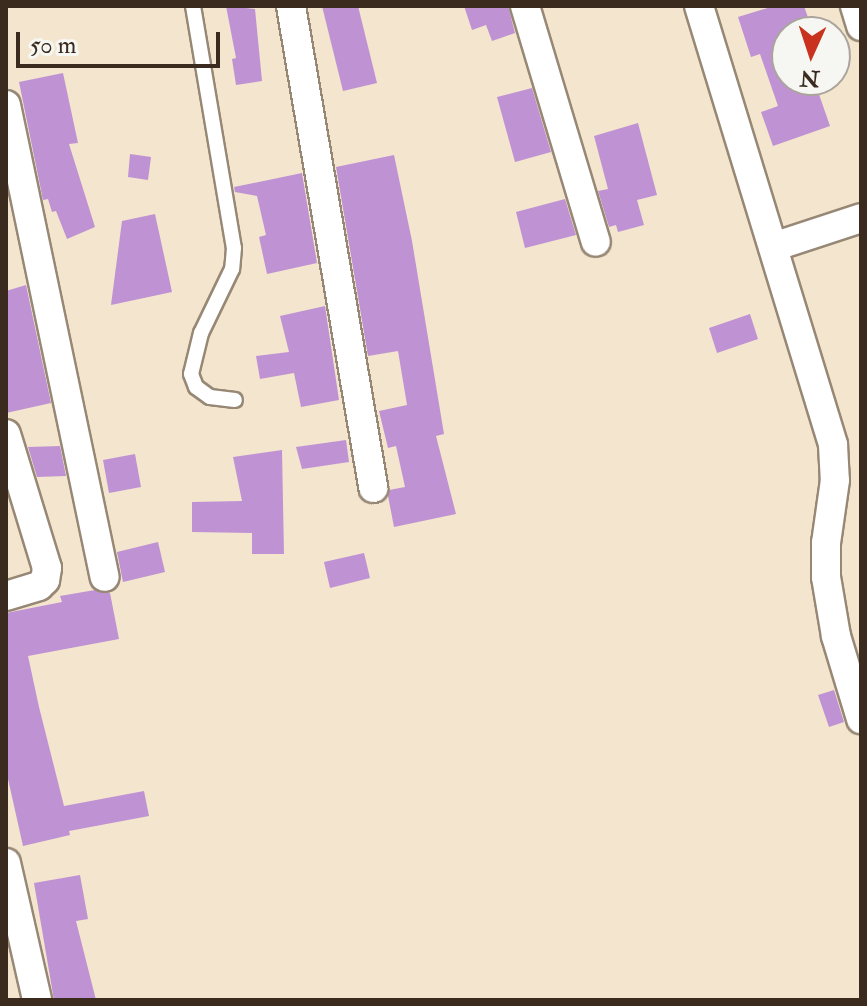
<!DOCTYPE html>
<style>
body{margin:0}
#map{position:relative;width:867px;height:1006px;overflow:hidden;background:#f3e5ce;font-family:"IM FELL Double Pica",serif}
div>[style]{position:absolute}
.building>*{inset:0;background:#bf92d4}
.roads{filter:drop-shadow(2px 0 #978876) drop-shadow(-2px 0 #978876) drop-shadow(0 2px #978876) drop-shadow(0 -2px #978876)}
.lane>*{height:14px;margin:-7px;padding:0 7px;transform-origin:7px;border-radius:7px;background:#fff}
.street>*{height:28px;margin:-14px;padding:0 14px;transform-origin:14px;border-radius:14px;background:#fff}
span{translate:-50% -50%;white-space:nowrap;text-align:center;line-height:1.15;-webkit-text-stroke:6px #f6f6f2;paint-order:stroke}
.frame{position:absolute;inset:0;border:8px solid #3b2a1e;pointer-events:none}
.north{position:absolute;left:771px;top:16px;width:80px;height:80px;box-sizing:border-box;background:#f6f6f2;border:2px solid #aba49d;border-radius:50%;rotate:183deg;font-size:22px;font-weight:700;line-height:32px;text-align:center;color:#3b2a1e}
.north::after{content:'';display:block;margin:auto;width:28px;height:36px;background:#c8321e;clip-path:polygon(50% 0,100% 100%,50% 72%,0 100%)}
.scale{position:absolute;left:16px;top:32px;width:204px;height:36px;box-sizing:border-box;border:4px solid #3b2a1e;border-top:0;padding-left:10px;font-size:24px;line-height:28px;white-space:nowrap;color:#3b2a1e;-webkit-text-stroke:6px #f6f6f2;paint-order:stroke}
</style>
<div id="map">
<div class="building">
<i style="clip-path:polygon(226px 6px,255px 9px,262px 81px,236px 85px,232px 59px,236px 58px)"></i>
<i style="clip-path:polygon(322px 6px,358px 6px,377px 83px,343px 91px)"></i>
<i style="clip-path:polygon(464px 6px,508px 6px,515px 33px,492px 41px,486px 25px,472px 30px)"></i>
<i style="clip-path:polygon(774px 6px,804px 6px,813px 32px,787px 32px,787px 80px,814px 80px,830px 126px,773px 146px,761px 112px,778px 106px,760px 54px,751px 57px,738px 17px)"></i>
<i style="clip-path:polygon(63px 73px,78px 143px,69px 144px,95px 227px,67px 239px,56px 211px,52px 212px,48px 199px,43px 200px,19px 82px)"></i>
<i style="clip-path:polygon(532px 88px,551px 152px,515px 162px,497px 97px)"></i>
<i style="clip-path:polygon(638px 123px,657px 195px,637px 200px,644px 225px,618px 232px,616px 225px,609px 227px,598px 191px,608px 189px,594px 136px)"></i>
<i style="clip-path:polygon(130px 154px,151px 157px,148px 180px,128px 177px)"></i>
<i style="clip-path:polygon(394px 155px,412px 241px,444px 434px,436px 436px,456px 514px,394px 527px,388px 496px,389px 490px,405px 487px,396px 446px,388px 448px,379px 411px,407px 405px,398px 351px,368px 356px,336px 167px)"></i>
<i style="clip-path:polygon(302px 173px,317px 263px,267px 274px,259px 237px,266px 235px,257px 196px,235px 192px,234px 187px)"></i>
<i style="clip-path:polygon(565px 199px,576px 235px,525px 248px,516px 212px)"></i>
<i style="clip-path:polygon(155px 214px,172px 292px,111px 305px,122px 221px)"></i>
<i style="clip-path:polygon(26px 285px,51px 403px,6px 413px,6px 291px)"></i>
<i style="clip-path:polygon(325px 306px,339px 400px,301px 407px,294px 373px,260px 379px,256px 356px,289px 352px,280px 316px)"></i>
<i style="clip-path:polygon(750px 314px,758px 339px,717px 353px,709px 328px)"></i>
<i style="clip-path:polygon(346px 440px,349px 462px,302px 469px,296px 447px)"></i>
<i style="clip-path:polygon(60px 446px,66px 476px,37px 477px,28px 447px)"></i>
<i style="clip-path:polygon(282px 450px,284px 554px,252px 554px,252px 533px,192px 532px,192px 502px,242px 501px,233px 457px)"></i>
<i style="clip-path:polygon(135px 454px,141px 487px,109px 493px,103px 460px)"></i>
<i style="clip-path:polygon(158px 542px,165px 572px,123px 582px,117px 552px)"></i>
<i style="clip-path:polygon(364px 553px,370px 578px,330px 588px,324px 562px)"></i>
<i style="clip-path:polygon(95px 590px,110px 593px,119px 639px,28px 656px,39px 707px,64px 806px,144px 791px,149px 816px,69px 831px,70px 835px,23px 846px,6px 770px,6px 613px,62px 602px,60px 596px)"></i>
<i style="clip-path:polygon(834px 690px,844px 722px,829px 727px,818px 695px)"></i>
<i style="clip-path:polygon(80px 875px,88px 919px,76px 921px,96px 1000px,54px 1000px,34px 883px)"></i>
</div>
<div class="roads">
<div class="lane">
<i style="left:193px;top:6px;width:245px;rotate:80.4deg"></i>
<i style="left:234px;top:248px;width:21px;rotate:95deg"></i>
<i style="left:232px;top:269px;width:71px;rotate:115.8deg"></i>
<i style="left:201px;top:333px;width:42px;rotate:103.7deg"></i>
<i style="left:191px;top:374px;width:14px;rotate:69deg"></i>
<i style="left:196px;top:387px;width:17px;rotate:36deg"></i>
<i style="left:210px;top:397px;width:25px;rotate:7deg"></i>
</div>
<div class="street">
<i style="left:291px;top:6px;width:489px;rotate:80.3deg"></i>
<i style="left:525px;top:6px;width:246px;rotate:73.3deg"></i>
<i style="left:699px;top:6px;width:459px;rotate:73deg"></i>
<i style="left:833px;top:445px;width:35px;rotate:87deg"></i>
<i style="left:835px;top:480px;width:64px;rotate:98.1deg"></i>
<i style="left:826px;top:543px;width:34px;rotate:90deg"></i>
<i style="left:826px;top:577px;width:60px;rotate:80.4deg"></i>
<i style="left:836px;top:636px;width:87px;rotate:73.2deg"></i>
<i style="left:855px;top:6px;width:21px;rotate:73deg"></i>
<i style="left:6px;top:105px;width:482px;rotate:78.2deg"></i>
<i style="left:773px;top:247px;width:93px;rotate:-18.2deg"></i>
<i style="left:6px;top:434px;width:140px;rotate:73deg"></i>
<i style="left:47px;top:568px;width:12px;rotate:99deg"></i>
<i style="left:45px;top:580px;width:8px;rotate:135deg"></i>
<i style="left:39px;top:586px;width:34px;rotate:163deg"></i>
<i style="left:6px;top:863px;width:140px;rotate:77.2deg"></i>
</div>
</div>
<div class="frame"></div>
<div class="north">N</div>
<div class="scale">50 m</div>
</div>
